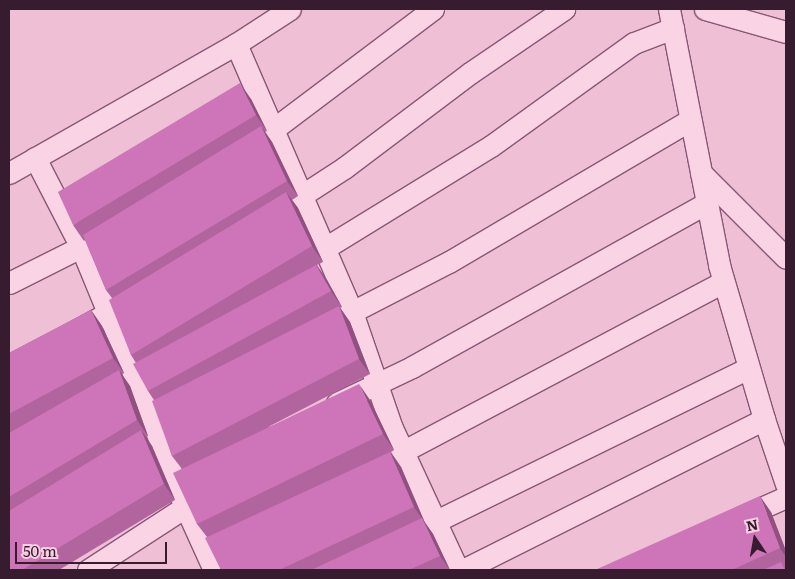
<!DOCTYPE html>
<style>
body{margin:0}
#map{position:relative;width:795px;height:579px;overflow:hidden;background:#efbfd6;font-family:Literata,serif}
div>[style]{position:absolute}
.roads{filter:drop-shadow(1px 0 #885777) drop-shadow(-1px 0 #885777) drop-shadow(0 1px #885777) drop-shadow(0 -1px #885777)}
.minor>*{height:21px;margin:-10.5px;padding:0 10.5px;transform-origin:10.5px;border-radius:10.5px;background:#fad3e5}
.wall>*{inset:0;background:#b1649e}
.shaded-wall>*{inset:0;background:#905181}
.building>*{inset:0;background:#ce74b8}
span{translate:-50% -50%;white-space:nowrap;text-align:center;line-height:1.15;-webkit-text-stroke:4px #f6cfe1;paint-order:stroke}
.frame{position:absolute;inset:0;border:10px solid #371c2f;pointer-events:none}
.north{position:absolute;left:730px;top:514px;width:50px;height:50px;-webkit-text-stroke:4px #f6cfe1;paint-order:stroke;rotate:348deg;font-size:14px;font-weight:700;line-height:20px;text-align:center;color:#371c2f}
.north::after{content:'';display:block;margin:auto;width:18px;height:22px;background:#371c2f;clip-path:polygon(50% 0,100% 100%,50% 72%,0 100%)}
.scale{position:absolute;left:15px;top:542px;width:152px;height:22px;box-sizing:border-box;border:2px solid #371c2f;border-top:0;padding-left:6px;font-size:15px;line-height:18px;white-space:nowrap;color:#371c2f;-webkit-text-stroke:4px #f6cfe1;paint-order:stroke}
</style>
<div id="map">
<div class="roads">
<div class="minor">
<i style="left:669px;top:9px;width:261px;rotate:78.9deg"></i>
<i style="left:719px;top:265px;width:160px;rotate:73.7deg"></i>
<i style="left:764px;top:419px;width:69px;rotate:71.3deg"></i>
<i style="left:705px;top:9px;width:84px;rotate:15.9deg"></i>
<i style="left:236px;top:44px;width:292px;rotate:66.6deg"></i>
<i style="left:352px;top:312px;width:123px;rotate:71deg"></i>
<i style="left:392px;top:428px;width:157px;rotate:65.1deg"></i>
<i style="left:263px;top:137px;width:213px;rotate:-37deg"></i>
<i style="left:35px;top:158px;width:100px;rotate:62.7deg"></i>
<i style="left:81px;top:247px;width:173px;rotate:67.6deg"></i>
<i style="left:147px;top:407px;width:94px;rotate:69.4deg"></i>
<i style="left:180px;top:495px;width:82px;rotate:65.6deg"></i>
<i style="left:9px;top:173px;width:261px;rotate:-29.6deg"></i>
<i style="left:236px;top:44px;width:64px;rotate:-32.9deg"></i>
<i style="left:701px;top:173px;width:120px;rotate:45deg"></i>
<i style="left:270px;top:216px;width:88px;rotate:-33deg"></i>
<i style="left:344px;top:168px;width:158px;rotate:-37deg"></i>
<i style="left:470px;top:73px;width:114px;rotate:-34.2deg"></i>
<i style="left:325px;top:248px;width:195px;rotate:-31.6deg"></i>
<i style="left:491px;top:146px;width:176px;rotate:-35.8deg"></i>
<i style="left:634px;top:43px;width:42px;rotate:-21deg"></i>
<i style="left:9px;top:283px;width:80px;rotate:-26.6deg"></i>
<i style="left:81px;top:247px;width:36px;rotate:-32deg"></i>
<i style="left:319px;top:329px;width:146px;rotate:-27.3deg"></i>
<i style="left:449px;top:262px;width:280px;rotate:-30.5deg"></i>
<i style="left:72px;top:333px;width:74px;rotate:-29deg"></i>
<i style="left:337px;top:403px;width:83px;rotate:-25.6deg"></i>
<i style="left:412px;top:367px;width:338px;rotate:-29.1deg"></i>
<i style="left:152px;top:420px;width:35px;rotate:-31deg"></i>
<i style="left:368px;top:470px;width:402px;rotate:-27.9deg"></i>
<i style="left:741px;top:517px;width:49px;rotate:-24deg"></i>
<i style="left:422px;top:528px;width:363px;rotate:-26.1deg"></i>
<i style="left:88px;top:570px;width:116px;rotate:-33deg"></i>
<i style="left:463px;top:570px;width:337px;rotate:-26.6deg"></i>
</div>
</div>
<div class="wall">
<i style="clip-path:polygon(251px 99px,267px 131px,265px 132px,272px 142px,298px 196px,292px 200px,298px 208px,323px 262px,317px 265px,327px 280px,342px 307px,340px 308px,350px 322px,370px 374px,268px 427px,370px 400px,394px 450px,391px 452px,401px 467px,425px 523px,433px 534px,450px 570px,221px 570px,207px 537px,197px 524px,182px 469px,172px 456px,154px 400px,148px 391px,136px 363px,131px 355px,112px 298px,106px 290px,85px 240px,84px 241px,73px 225px)"></i>
<i style="clip-path:polygon(91px 310px,102px 326px,124px 373px,122px 375px,130px 386px,148px 436px,146px 437px,152px 446px,175px 500px,59px 570px,9px 570px,9px 353px)"></i>
<i style="clip-path:polygon(771px 512px,786px 551px,786px 567px,785px 567px,786px 570px,595px 570px)"></i>
</div>
<div class="shaded-wall">
<i style="clip-path:polygon(240px 83px,251px 99px,267px 131px,256px 115px)"></i>
<i style="clip-path:polygon(261px 126px,272px 142px,298px 196px,287px 181px)"></i>
<i style="clip-path:polygon(286px 192px,298px 208px,323px 262px,312px 246px)"></i>
<i style="clip-path:polygon(316px 265px,327px 280px,342px 307px,331px 291px)"></i>
<i style="clip-path:polygon(339px 306px,350px 322px,370px 374px,359px 359px)"></i>
<i style="clip-path:polygon(91px 310px,102px 326px,124px 373px,113px 358px)"></i>
<i style="clip-path:polygon(119px 370px,130px 386px,148px 436px,137px 420px)"></i>
<i style="clip-path:polygon(359px 384px,370px 400px,394px 450px,383px 434px)"></i>
<i style="clip-path:polygon(141px 430px,152px 446px,175px 500px,164px 484px)"></i>
<i style="clip-path:polygon(390px 452px,401px 467px,425px 523px,414px 507px)"></i>
<i style="clip-path:polygon(760px 496px,771px 512px,786px 551px,786px 557px,780px 548px)"></i>
<i style="clip-path:polygon(422px 518px,433px 534px,450px 570px,440px 556px)"></i>
</div>
<div class="building">
<i style="clip-path:polygon(240px 83px,256px 115px,73px 225px,58px 192px)"></i>
<i style="clip-path:polygon(261px 126px,287px 181px,106px 290px,83px 235px)"></i>
<i style="clip-path:polygon(286px 192px,312px 246px,131px 355px,109px 300px)"></i>
<i style="clip-path:polygon(316px 265px,331px 291px,148px 391px,133px 364px)"></i>
<i style="clip-path:polygon(339px 306px,359px 359px,172px 456px,152px 401px)"></i>
<i style="clip-path:polygon(91px 310px,113px 358px,9px 414px,9px 353px)"></i>
<i style="clip-path:polygon(119px 370px,137px 420px,9px 497px,9px 433px)"></i>
<i style="clip-path:polygon(359px 384px,383px 434px,197px 524px,173px 473px)"></i>
<i style="clip-path:polygon(141px 430px,164px 484px,22px 570px,9px 570px,9px 511px)"></i>
<i style="clip-path:polygon(390px 452px,414px 507px,279px 570px,221px 570px,205px 538px)"></i>
<i style="clip-path:polygon(760px 496px,780px 548px,732px 570px,595px 570px)"></i>
<i style="clip-path:polygon(422px 518px,440px 556px,409px 570px,311px 570px)"></i>
<i style="clip-path:polygon(781px 562px,785px 570px,763px 570px)"></i>
</div>
<div class="frame"></div>
<div class="north">N</div>
<div class="scale">50 m</div>
</div>
